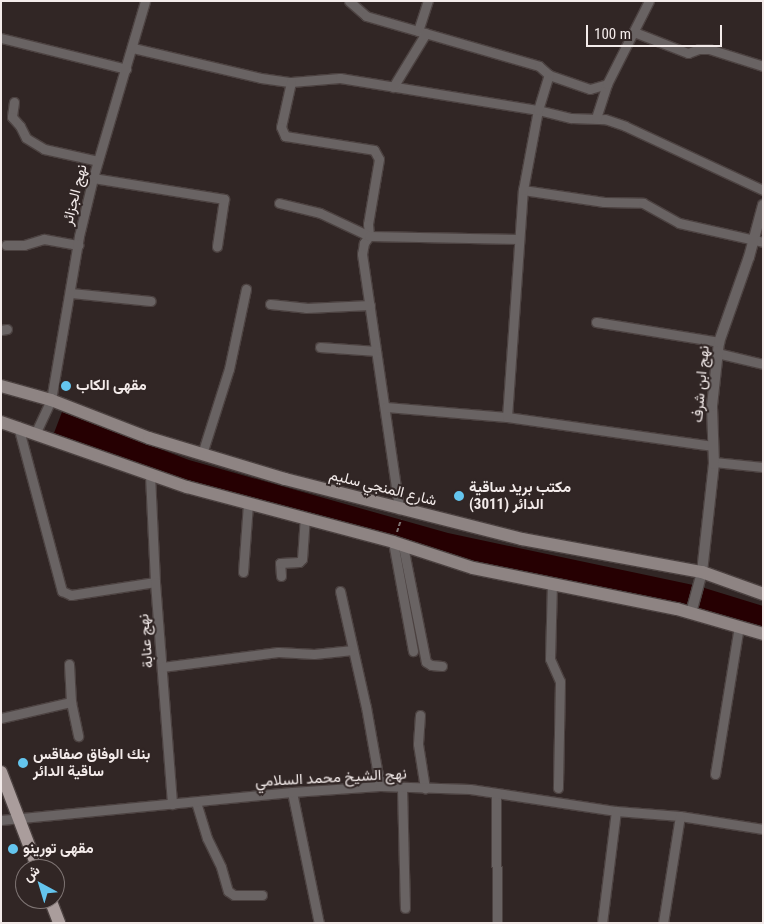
<!DOCTYPE html>
<meta charset="utf-8">
<style>
body{margin:0}
#map{position:relative;width:764px;height:924px;overflow:hidden;background:#312625;font-family:"Roboto Condensed",Vazirmatn,sans-serif}
div>[style]{position:absolute}
.water>*{inset:0;background:#260002}
.path>*{height:2px;margin-top:-1px;transform-origin:0;background:repeating-linear-gradient(90deg,#7d7473 0 4px,transparent 0 6.5px)}
.roads{filter:drop-shadow(1px 0 #4c4241) drop-shadow(-1px 0 #4c4241) drop-shadow(0 1px #4c4241) drop-shadow(0 -1px #4c4241)}
.minor>*{height:9px;margin:-4.5px;padding:0 4.5px;transform-origin:4.5px;border-radius:4.5px;background:#696363}
.tertiary>*{height:10px;margin:-5px;padding:0 5px;transform-origin:5px;border-radius:5px;background:#696363}
.secondary>*{height:12px;margin:-6px;padding:0 6px;transform-origin:6px;border-radius:6px;background:#8e8483}
.primary>*{height:12px;margin:-6px;padding:0 6px;transform-origin:6px;border-radius:6px;background:#aa9d9c}
.dots>*{width:14px;height:14px;translate:-50% -50%;box-sizing:border-box;border:2px solid #312625;border-radius:50%}
span{translate:-50% -50%;white-space:nowrap;text-align:center;line-height:1.15;-webkit-text-stroke:4px #312625;paint-order:stroke}
.street-label{font-size:15px;color:#f3ebea}
.poi-label{font-size:15px;color:#f3ebea;font-weight:700}
.left{translate:0 -50%;text-align:left}
.frame{position:absolute;inset:0;border:2px solid #f3ebea;pointer-events:none}
.north{position:absolute;left:15px;top:859px;width:50px;height:50px;box-sizing:border-box;background:#312625;border:1px solid #7f7574;border-radius:50%;rotate:321deg;font-size:14px;font-weight:700;line-height:20px;text-align:center;color:#f3ebea}
.north::after{content:'';display:block;margin:auto;width:18px;height:22px;background:#64c5ee;clip-path:polygon(50% 0,100% 100%,50% 72%,0 100%)}
.scale{position:absolute;left:586px;top:25px;width:136px;height:22px;box-sizing:border-box;border:2px solid #f3ebea;border-top:0;padding-left:6px;font-size:15px;line-height:18px;white-space:nowrap;color:#f3ebea;-webkit-text-stroke:4px #312625;paint-order:stroke}
</style>
<div id="map">
<div class="water">
<i style="clip-path:polygon(62px 412px,189px 460px,448px 533px,698px 586px,763px 606px,763px 628px,666px 601px,480px 564px,183px 481px,54px 433px)"></i>
</div>
<div class="path">
<i style="left:397px;top:532px;width:13px;rotate:-72deg"></i>
</div>
<div class="roads">
<div class="minor">
<i style="left:349px;top:1px;width:23px;rotate:41deg"></i>
<i style="left:366px;top:16px;width:180px;rotate:16.1deg"></i>
<i style="left:539px;top:66px;width:13px;rotate:42deg"></i>
<i style="left:549px;top:75px;width:43px;rotate:18.9deg"></i>
<i style="left:590px;top:89px;width:18px;rotate:-16deg"></i>
<i style="left:418px;top:31px;width:32px;rotate:-72deg"></i>
<i style="left:634px;top:32px;width:58px;rotate:21.3deg"></i>
<i style="left:688px;top:53px;width:12px;rotate:-20deg"></i>
<i style="left:699px;top:49px;width:10px"></i>
<i style="left:709px;top:49px;width:57px;rotate:17.5deg"></i>
<i style="left:1px;top:38px;width:129px;rotate:13.9deg"></i>
<i style="left:133px;top:48px;width:131px;rotate:13.2deg"></i>
<i style="left:261px;top:78px;width:30px;rotate:8deg"></i>
<i style="left:291px;top:82px;width:49px;rotate:-4.7deg"></i>
<i style="left:340px;top:78px;width:201px;rotate:9.2deg"></i>
<i style="left:538px;top:110px;width:34px;rotate:14deg"></i>
<i style="left:571px;top:118px;width:34px;rotate:2deg"></i>
<i style="left:605px;top:119px;width:21px;rotate:19deg"></i>
<i style="left:625px;top:126px;width:152px;rotate:24.9deg"></i>
<i style="left:291px;top:82px;width:46px;rotate:102.5deg"></i>
<i style="left:281px;top:127px;width:10px;rotate:66deg"></i>
<i style="left:285px;top:136px;width:90px;rotate:8.9deg"></i>
<i style="left:374px;top:150px;width:10px;rotate:61deg"></i>
<i style="left:379px;top:159px;width:66px;rotate:99.6deg"></i>
<i style="left:368px;top:224px;width:12px;rotate:85deg"></i>
<i style="left:369px;top:236px;width:9px;rotate:126deg"></i>
<i style="left:364px;top:243px;width:11px;rotate:100deg"></i>
<i style="left:362px;top:254px;width:258px;rotate:81.7deg"></i>
<i style="left:393px;top:87px;width:63px;rotate:-58.6deg"></i>
<i style="left:14px;top:102px;width:15px;rotate:98deg"></i>
<i style="left:12px;top:117px;width:12px;rotate:48deg"></i>
<i style="left:20px;top:126px;width:13px;rotate:63deg"></i>
<i style="left:26px;top:138px;width:21px;rotate:31deg"></i>
<i style="left:44px;top:149px;width:55px;rotate:12.5deg"></i>
<i style="left:596px;top:118px;width:36px;rotate:-72deg"></i>
<i style="left:607px;top:84px;width:93px;rotate:-63.2deg"></i>
<i style="left:93px;top:178px;width:133px;rotate:9.1deg"></i>
<i style="left:224px;top:199px;width:48px;rotate:98.5deg"></i>
<i style="left:523px;top:190px;width:82px;rotate:8.4deg"></i>
<i style="left:604px;top:202px;width:39px;rotate:1deg"></i>
<i style="left:643px;top:203px;width:41px;rotate:29.1deg"></i>
<i style="left:679px;top:223px;width:86px;rotate:12.7deg"></i>
<i style="left:279px;top:203px;width:42px;rotate:13.7deg"></i>
<i style="left:320px;top:213px;width:54px;rotate:25.1deg"></i>
<i style="left:369px;top:236px;width:150px;rotate:1.1deg"></i>
<i style="left:6px;top:245px;width:18px"></i>
<i style="left:24px;top:245px;width:21px;rotate:-17deg"></i>
<i style="left:44px;top:239px;width:35px;rotate:10deg"></i>
<i style="left:71px;top:293px;width:80px;rotate:5.7deg"></i>
<i style="left:270px;top:304px;width:36px;rotate:6deg"></i>
<i style="left:306px;top:308px;width:64px;rotate:-2.7deg"></i>
<i style="left:596px;top:322px;width:125px;rotate:9.2deg"></i>
<i style="left:1px;top:330px;width:6px;rotate:-9deg"></i>
<i style="left:320px;top:347px;width:56px;rotate:4.1deg"></i>
<i style="left:717px;top:353px;width:47px;rotate:13.4deg"></i>
<i style="left:386px;top:407px;width:121px;rotate:4.7deg"></i>
<i style="left:507px;top:417px;width:208px;rotate:8deg"></i>
<i style="left:507px;top:417px;width:228px;rotate:-86deg"></i>
<i style="left:523px;top:190px;width:81px;rotate:-79.4deg"></i>
<i style="left:538px;top:110px;width:37px;rotate:-73deg"></i>
<i style="left:18px;top:426px;width:171px;rotate:75.1deg"></i>
<i style="left:62px;top:591px;width:10px;rotate:24deg"></i>
<i style="left:71px;top:595px;width:85px;rotate:-8.8deg"></i>
<i style="left:36px;top:432px;width:35px;rotate:-65deg"></i>
<i style="left:51px;top:400px;width:166px;rotate:-80.3deg"></i>
<i style="left:79px;top:236px;width:60px;rotate:-76.4deg"></i>
<i style="left:93px;top:178px;width:184px;rotate:-73.6deg"></i>
<i style="left:202px;top:454px;width:89px;rotate:-72.4deg"></i>
<i style="left:229px;top:369px;width:82px;rotate:-78deg"></i>
<i style="left:714px;top:462px;width:49px;rotate:5.8deg"></i>
<i style="left:150px;top:475px;width:107px;rotate:87.3deg"></i>
<i style="left:155px;top:582px;width:223px;rotate:85.6deg"></i>
<i style="left:393px;top:542px;width:111px;rotate:79.6deg"></i>
<i style="left:403px;top:546px;width:118px;rotate:78.8deg"></i>
<i style="left:426px;top:662px;width:6px;rotate:31deg"></i>
<i style="left:431px;top:665px;width:11px;rotate:5deg"></i>
<i style="left:243px;top:572px;width:68px;rotate:-85.8deg"></i>
<i style="left:281px;top:576px;width:13px;rotate:-94deg"></i>
<i style="left:280px;top:563px;width:19px;rotate:-3deg"></i>
<i style="left:299px;top:562px;width:4px;rotate:-45deg"></i>
<i style="left:302px;top:559px;width:39px;rotate:-86deg"></i>
<i style="left:552px;top:583px;width:76px;rotate:91.5deg"></i>
<i style="left:550px;top:659px;width:24px;rotate:66deg"></i>
<i style="left:560px;top:681px;width:107px;rotate:91.1deg"></i>
<i style="left:340px;top:591px;width:119px;rotate:77.4deg"></i>
<i style="left:366px;top:707px;width:80px;rotate:80deg"></i>
<i style="left:69px;top:664px;width:38px;rotate:87deg"></i>
<i style="left:71px;top:702px;width:35px;rotate:78deg"></i>
<i style="left:162px;top:667px;width:117px;rotate:-7.4deg"></i>
<i style="left:278px;top:652px;width:36px;rotate:3deg"></i>
<i style="left:314px;top:654px;width:39px;rotate:-6deg"></i>
<i style="left:420px;top:715px;width:29px;rotate:94deg"></i>
<i style="left:418px;top:744px;width:45px;rotate:81deg"></i>
<i style="left:1px;top:718px;width:72px;rotate:-12.9deg"></i>
<i style="left:715px;top:774px;width:150px;rotate:-80.8deg"></i>
<i style="left:402px;top:787px;width:121px;rotate:88.6deg"></i>
<i style="left:292px;top:792px;width:134px;rotate:78.4deg"></i>
<i style="left:496px;top:793px;width:130px;rotate:89.6deg"></i>
<i style="left:196px;top:802px;width:38px;rotate:73deg"></i>
<i style="left:207px;top:838px;width:32px;rotate:64deg"></i>
<i style="left:221px;top:867px;width:25px;rotate:74deg"></i>
<i style="left:228px;top:891px;width:7px;rotate:34deg"></i>
<i style="left:234px;top:895px;width:28px"></i>
<i style="left:1px;top:820px;width:292px;rotate:-5.5deg"></i>
<i style="left:292px;top:792px;width:88px;rotate:-3.9deg"></i>
<i style="left:380px;top:786px;width:90px;rotate:1.9deg"></i>
<i style="left:470px;top:789px;width:148px;rotate:8.6deg"></i>
<i style="left:616px;top:811px;width:64px;rotate:4.5deg"></i>
<i style="left:680px;top:816px;width:84px;rotate:8.9deg"></i>
<i style="left:602px;top:923px;width:113px;rotate:-82.9deg"></i>
<i style="left:663px;top:923px;width:108px;rotate:-81deg"></i>
</div>
<div class="tertiary">
<i style="left:691px;top:613px;width:42px;rotate:-75deg"></i>
<i style="left:702px;top:572px;width:109px;rotate:-83.7deg"></i>
<i style="left:714px;top:464px;width:58px;rotate:-92deg"></i>
<i style="left:712px;top:406px;width:64px;rotate:-83.8deg"></i>
<i style="left:719px;top:342px;width:90px;rotate:-70.6deg"></i>
<i style="left:749px;top:257px;width:54px;rotate:-74.9deg"></i>
</div>
<div class="secondary">
<i style="left:1px;top:386px;width:52px;rotate:15.6deg"></i>
<i style="left:51px;top:400px;width:105px;rotate:21.2deg"></i>
<i style="left:149px;top:438px;width:142px;rotate:16.8deg"></i>
<i style="left:285px;top:479px;width:244px;rotate:14.2deg"></i>
<i style="left:522px;top:539px;width:183px;rotate:10.4deg"></i>
<i style="left:702px;top:572px;width:65px;rotate:19.8deg"></i>
<i style="left:1px;top:422px;width:197px;rotate:19.3deg"></i>
<i style="left:187px;top:487px;width:213px;rotate:14.9deg"></i>
<i style="left:393px;top:542px;width:84px;rotate:18deg"></i>
<i style="left:473px;top:568px;width:208px;rotate:11.4deg"></i>
<i style="left:677px;top:609px;width:90px;rotate:16.2deg"></i>
</div>
<div class="primary">
<i style="left:1px;top:772px;width:104px;rotate:69.1deg"></i>
<i style="left:50px;top:899px;width:26px;rotate:69deg"></i>
</div>
</div>
<div class="dots">
<i style="left:66px;top:386px;background:#64c5ee"></i>
<i style="left:459px;top:496px;background:#64c5ee"></i>
<i style="left:23px;top:763px;background:#64c5ee"></i>
<i style="left:13px;top:849px;background:#64c5ee"></i>
</div>
<div class="street-label">
<span style="left:75px;top:195px;rotate:-76deg">نهج الجزائر</span>
<span style="left:701px;top:384px;rotate:-85deg">نهج ابن شرف</span>
<span style="left:383px;top:488px;rotate:14deg">شارع المنجي سليم</span>
<span style="left:146px;top:641px;rotate:-95deg">نهج عنابة</span>
<span style="left:331px;top:778px;rotate:-3deg">نهج الشيخ محمد السلامي</span>
</div>
<div class="poi-label">
<span class="left" style="left:76px;top:386px">مقهى الكاب</span>
<span class="left" style="left:469px;top:496px">مكتب بريد ساقية<br>الدائر (3011)</span>
<span class="left" style="left:33px;top:763px">بنك الوفاق صفاقس<br>ساقية الدائر</span>
<span class="left" style="left:23px;top:849px">مقهى تورينو</span>
</div>
<div class="frame"></div>
<div class="north">ش</div>
<div class="scale">100 m</div>
</div>
